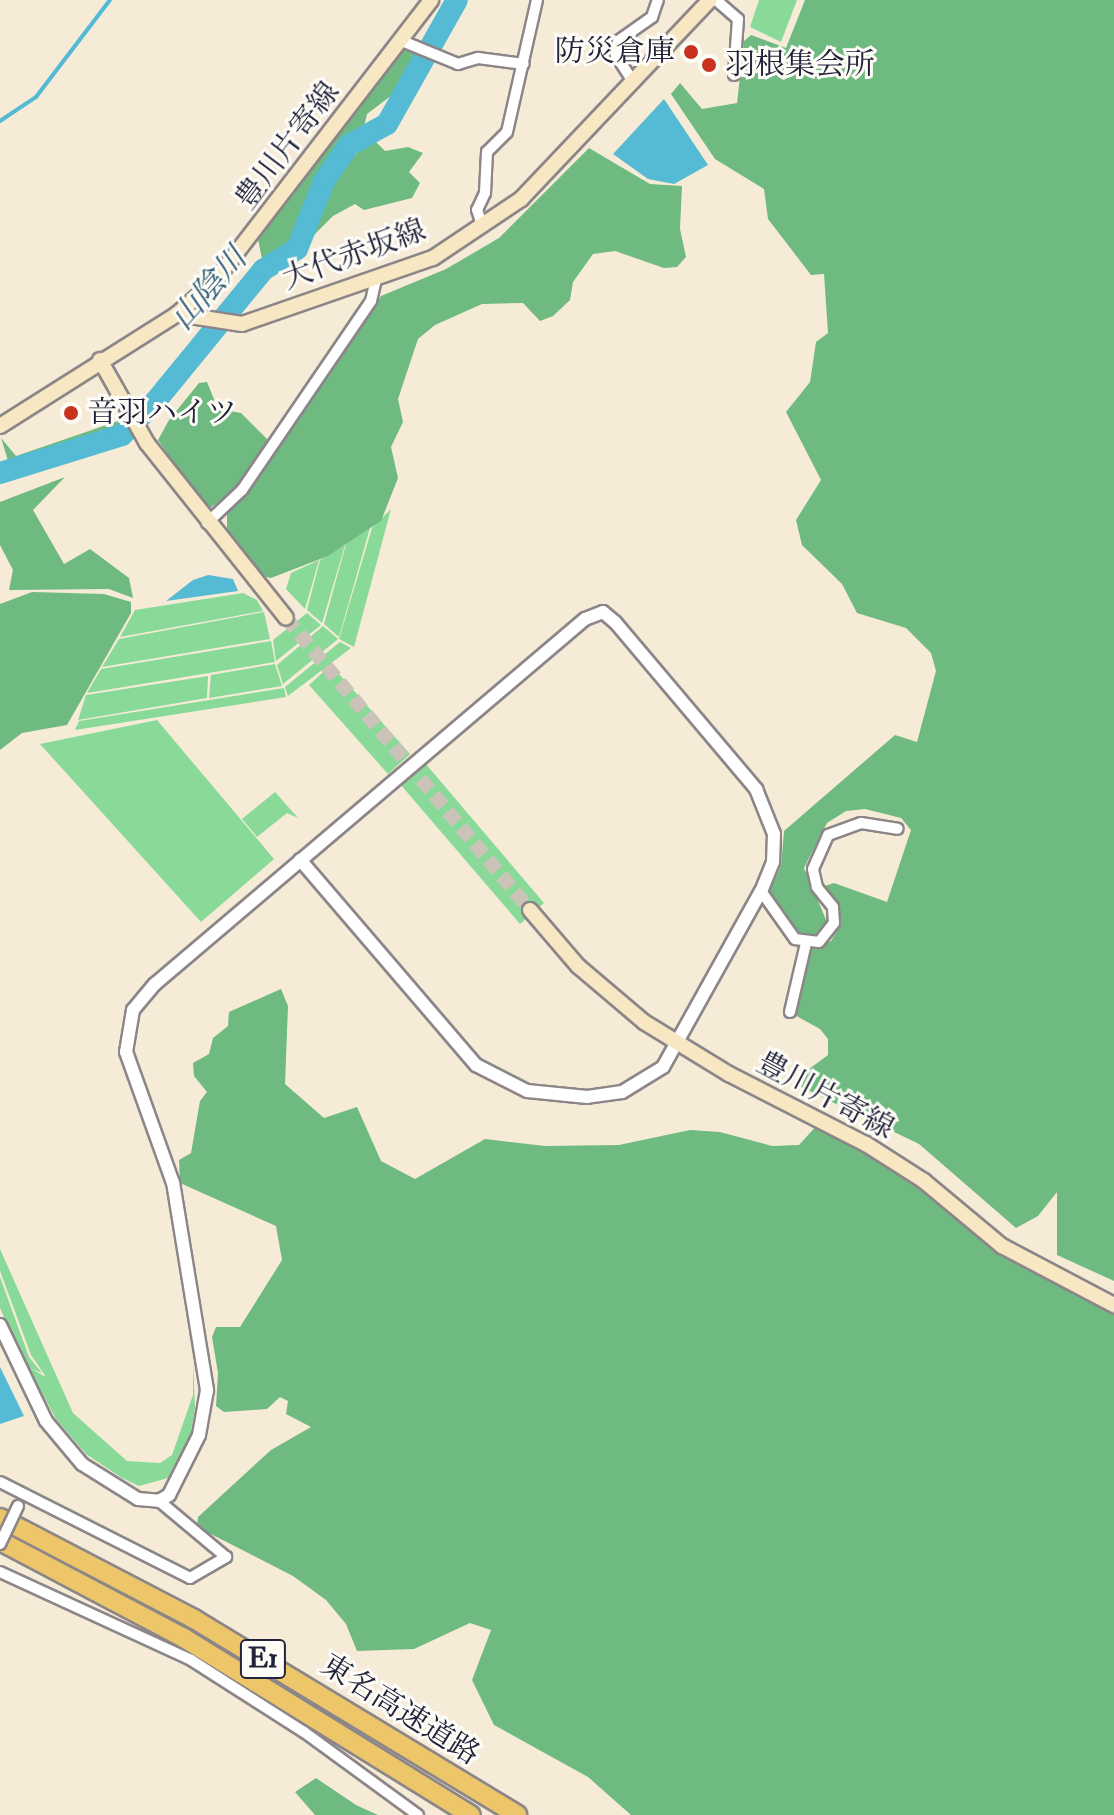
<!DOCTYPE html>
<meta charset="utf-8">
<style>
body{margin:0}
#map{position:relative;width:1114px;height:1815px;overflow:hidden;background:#f6ebd7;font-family:"IM FELL Double Pica","Noto Serif JP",serif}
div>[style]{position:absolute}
.green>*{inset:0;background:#89da99}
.forest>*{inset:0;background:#6eba81}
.water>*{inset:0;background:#55bad3}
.stream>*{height:4px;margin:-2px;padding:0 2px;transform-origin:2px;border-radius:2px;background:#55bad3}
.river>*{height:22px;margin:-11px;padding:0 11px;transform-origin:11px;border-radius:11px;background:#55bad3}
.secondary-tunnel>*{height:14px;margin-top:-7px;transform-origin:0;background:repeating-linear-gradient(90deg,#ccc3b8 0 14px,transparent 0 21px)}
.roads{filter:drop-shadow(2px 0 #8c8689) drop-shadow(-2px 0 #8c8689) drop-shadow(0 2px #8c8689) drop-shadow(0 -2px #8c8689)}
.minor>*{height:10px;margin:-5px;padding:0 5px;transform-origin:5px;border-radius:5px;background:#fff}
.tertiary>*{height:12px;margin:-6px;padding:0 6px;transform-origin:6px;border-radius:6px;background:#fff}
.secondary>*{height:14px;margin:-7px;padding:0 7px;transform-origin:7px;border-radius:7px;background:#f7e8c3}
.motorway>*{height:18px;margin:-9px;padding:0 9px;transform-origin:9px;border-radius:9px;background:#ecc669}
.bridges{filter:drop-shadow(2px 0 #8c8689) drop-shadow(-2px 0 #8c8689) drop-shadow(0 2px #8c8689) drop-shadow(0 -2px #8c8689)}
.minor-bridge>*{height:10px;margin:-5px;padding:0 5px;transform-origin:5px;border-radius:5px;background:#fff}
.dots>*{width:22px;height:22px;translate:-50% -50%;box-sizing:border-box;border:4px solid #fdfcf7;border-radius:50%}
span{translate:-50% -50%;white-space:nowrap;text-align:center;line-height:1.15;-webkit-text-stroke:6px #fdfcf7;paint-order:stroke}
.shield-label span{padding:2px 6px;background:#fdfcf7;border:2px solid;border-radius:6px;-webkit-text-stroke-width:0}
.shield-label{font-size:28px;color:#22223b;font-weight:700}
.poi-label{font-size:30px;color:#22223b}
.right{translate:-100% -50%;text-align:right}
.left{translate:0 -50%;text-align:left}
.street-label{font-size:30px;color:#22223b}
.water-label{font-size:32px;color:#365f78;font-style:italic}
</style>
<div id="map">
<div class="green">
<i style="clip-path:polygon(759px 0,797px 0,781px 42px,750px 27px)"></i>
<i style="clip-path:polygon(391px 509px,354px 647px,339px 639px,372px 528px)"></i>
<i style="clip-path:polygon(370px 528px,339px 637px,324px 624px,346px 544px)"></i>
<i style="clip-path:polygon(345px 545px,322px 623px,307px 610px,320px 560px)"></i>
<i style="clip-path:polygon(319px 560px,305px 609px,286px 589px,291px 573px)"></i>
<i style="clip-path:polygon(243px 593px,257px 600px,263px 611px,120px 637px,135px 610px)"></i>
<i style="clip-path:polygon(264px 612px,270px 639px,102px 667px,119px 639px)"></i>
<i style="clip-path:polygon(307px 613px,321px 625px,276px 661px,273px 640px)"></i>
<i style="clip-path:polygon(323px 626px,338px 639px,283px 684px,277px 665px)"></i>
<i style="clip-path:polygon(271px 641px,275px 662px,87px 693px,101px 669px)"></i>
<i style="clip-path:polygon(340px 642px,351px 648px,288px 696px,285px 687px)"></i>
<i style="clip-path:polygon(275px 664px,282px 686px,209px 698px,211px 675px)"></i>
<i style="clip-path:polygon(331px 665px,410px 754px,388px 774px,309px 685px)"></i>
<i style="clip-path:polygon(208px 676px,207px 698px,78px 720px,86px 695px)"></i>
<i style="clip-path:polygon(284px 688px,286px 697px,75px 730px,79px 721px)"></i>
<i style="clip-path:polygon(157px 720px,274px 859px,201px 922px,40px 744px)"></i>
<i style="clip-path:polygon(425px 763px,544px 903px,520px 924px,400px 784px)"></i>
<i style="clip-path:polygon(275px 792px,298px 818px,287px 813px,257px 837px,242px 819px)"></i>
<i style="clip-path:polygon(0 1249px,73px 1413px,127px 1461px,160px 1463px,172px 1455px,193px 1395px,193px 1360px,195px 1408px,190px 1437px,168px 1478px,139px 1486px,122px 1478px,86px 1454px,56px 1419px,18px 1348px,0 1308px,0 1277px,29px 1357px,42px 1373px,30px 1368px,46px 1377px,31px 1355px,0 1271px)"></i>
</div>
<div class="forest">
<i style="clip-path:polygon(805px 0,1114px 0,1114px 1281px,1057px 1255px,1057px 1192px,1038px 1216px,1016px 1228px,919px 1144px,801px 1087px,809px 1069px,828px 1055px,828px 1039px,820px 1029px,791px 1013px,810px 948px,831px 941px,840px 926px,837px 904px,825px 886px,834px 883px,887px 902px,911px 830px,901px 818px,865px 809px,846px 811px,827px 823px,804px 868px,827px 922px,824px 932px,809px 937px,797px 933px,768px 895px,781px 866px,784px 831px,895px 735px,917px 742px,936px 671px,931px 653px,906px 628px,857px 613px,842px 584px,802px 545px,796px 520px,821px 480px,786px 412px,810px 382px,816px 342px,828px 333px,824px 274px,811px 275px,768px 219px,764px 189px,715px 159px,671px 94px,680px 83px,702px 109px,737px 103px,744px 41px,751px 35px,786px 48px)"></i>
<i style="clip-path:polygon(404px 46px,421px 53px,392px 95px,367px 114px,363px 131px,344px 145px,322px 179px,298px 243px,262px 259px,258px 239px)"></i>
<i style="clip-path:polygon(373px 139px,385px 151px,408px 147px,423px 153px,409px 172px,420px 183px,412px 198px,364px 210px,355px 204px,333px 216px,303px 246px,337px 172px)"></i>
<i style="clip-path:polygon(589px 148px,650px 184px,682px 186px,680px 229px,686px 257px,677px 267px,664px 268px,615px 251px,593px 254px,573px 282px,570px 300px,553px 316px,540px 321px,523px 303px,482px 304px,435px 325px,418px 339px,398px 399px,403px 422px,391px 447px,398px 478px,381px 521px,328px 556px,271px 578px,262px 576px,227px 533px,227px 511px,252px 487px,381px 296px,446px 269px,499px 238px)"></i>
<i style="clip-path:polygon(207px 382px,218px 409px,241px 413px,270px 442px,239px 488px,207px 510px,158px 440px,169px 420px,199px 383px)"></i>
<i style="clip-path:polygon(121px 420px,125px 428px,108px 436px,10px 467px,1px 438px,16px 456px)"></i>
<i style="clip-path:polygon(65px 477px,33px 510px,64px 564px,90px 549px,129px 578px,133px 598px,109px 589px,9px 590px,13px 570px,0 545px,0 502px)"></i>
<i style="clip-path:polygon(32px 592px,104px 594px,131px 602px,131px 613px,67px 725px,22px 733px,0 750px,0 604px)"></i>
<i style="clip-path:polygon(281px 989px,288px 1006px,285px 1084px,324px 1118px,357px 1107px,381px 1161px,415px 1179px,485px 1139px,545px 1146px,619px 1145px,690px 1130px,720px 1132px,772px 1146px,799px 1145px,819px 1123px,925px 1175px,1010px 1245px,1114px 1303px,1114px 1815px,631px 1815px,588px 1777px,494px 1725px,472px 1680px,491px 1630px,470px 1623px,414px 1649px,357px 1651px,346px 1624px,326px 1600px,293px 1576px,197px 1527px,198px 1517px,271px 1450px,311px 1427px,286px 1414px,288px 1401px,280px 1397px,267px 1409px,224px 1412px,216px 1406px,218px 1373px,212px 1337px,216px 1327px,240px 1327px,282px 1260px,276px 1226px,180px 1183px,179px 1160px,191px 1153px,200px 1101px,207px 1092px,194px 1076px,193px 1063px,209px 1054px,213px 1038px,228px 1026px,229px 1012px)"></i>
<i style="clip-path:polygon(316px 1778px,356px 1805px,378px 1815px,315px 1815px,295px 1792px)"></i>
</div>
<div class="water">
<i style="clip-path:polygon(664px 99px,708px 165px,674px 184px,648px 179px,613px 154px)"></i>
<i style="clip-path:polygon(208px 575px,233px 579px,238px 591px,166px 601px,193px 580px)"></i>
<i style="clip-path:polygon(0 1367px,24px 1416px,0 1424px)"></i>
</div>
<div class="stream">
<i style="left:0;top:121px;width:43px;rotate:-33.7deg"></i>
<i style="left:36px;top:97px;width:122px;rotate:-52.7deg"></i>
</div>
<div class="river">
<i style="left:0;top:473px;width:128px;rotate:-17.3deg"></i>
<i style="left:122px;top:435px;width:47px;rotate:-45deg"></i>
<i style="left:155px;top:402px;width:171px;rotate:-50.7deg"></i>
<i style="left:263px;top:270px;width:40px;rotate:-32deg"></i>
<i style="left:297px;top:249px;width:73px;rotate:-68.3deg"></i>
<i style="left:324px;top:181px;width:44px;rotate:-55.2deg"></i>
<i style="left:349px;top:145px;width:43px;rotate:-28.9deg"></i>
<i style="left:387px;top:124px;width:142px;rotate:-60.6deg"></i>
</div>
<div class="secondary-tunnel">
<i style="left:286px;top:618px;width:381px;rotate:50.1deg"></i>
</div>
<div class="roads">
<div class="minor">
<i style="left:716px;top:0;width:29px;rotate:41deg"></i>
<i style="left:738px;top:19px;width:56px;rotate:94.1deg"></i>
<i style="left:402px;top:41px;width:61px;rotate:22.3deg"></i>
<i style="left:458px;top:64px;width:21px;rotate:-17deg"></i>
<i style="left:478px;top:58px;width:46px;rotate:7.4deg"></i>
<i style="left:632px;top:80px;width:30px;rotate:-123deg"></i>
<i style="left:616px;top:55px;width:14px;rotate:-82deg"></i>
<i style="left:618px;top:41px;width:42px;rotate:-35.2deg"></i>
<i style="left:652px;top:17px;width:18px;rotate:-71deg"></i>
<i style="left:482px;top:225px;width:16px;rotate:-108deg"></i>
<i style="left:477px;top:210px;width:19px;rotate:-65deg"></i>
<i style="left:485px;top:193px;width:41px;rotate:-87.2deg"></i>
<i style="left:487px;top:152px;width:28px;rotate:-45deg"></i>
<i style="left:507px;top:132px;width:135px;rotate:-77.2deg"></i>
<i style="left:207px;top:523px;width:48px;rotate:-43.3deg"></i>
<i style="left:242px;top:490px;width:229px;rotate:-55.7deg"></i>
<i style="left:371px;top:301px;width:22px;rotate:-77deg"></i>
<i style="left:761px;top:891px;width:59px;rotate:54.7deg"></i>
<i style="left:795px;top:939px;width:24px;rotate:7deg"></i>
<i style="left:819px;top:942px;width:24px;rotate:-52deg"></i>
<i style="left:834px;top:923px;width:16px;rotate:-94deg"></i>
<i style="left:833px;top:907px;width:26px;rotate:-129deg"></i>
<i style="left:817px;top:887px;width:18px;rotate:-103deg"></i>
<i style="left:813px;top:869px;width:37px;rotate:-66deg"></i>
<i style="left:828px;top:835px;width:35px;rotate:-20deg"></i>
<i style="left:861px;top:823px;width:37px;rotate:9deg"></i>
<i style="left:790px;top:1012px;width:71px;rotate:-76.9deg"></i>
<i style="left:0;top:1482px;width:213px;rotate:26.8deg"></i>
<i style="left:190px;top:1578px;width:42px;rotate:-30.3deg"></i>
<i style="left:226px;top:1557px;width:87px;rotate:-140.1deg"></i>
<i style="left:0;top:1572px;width:210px;rotate:24.7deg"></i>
<i style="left:191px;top:1660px;width:134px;rotate:32.5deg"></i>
<i style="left:304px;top:1732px;width:141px;rotate:36.1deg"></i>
</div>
<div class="tertiary">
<i style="left:0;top:1325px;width:106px;rotate:64.4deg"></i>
<i style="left:46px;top:1421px;width:56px;rotate:50.1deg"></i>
<i style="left:82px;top:1464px;width:66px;rotate:32deg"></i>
<i style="left:138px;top:1499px;width:21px;rotate:5deg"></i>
<i style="left:159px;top:1501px;width:12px;rotate:-31deg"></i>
<i style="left:169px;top:1495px;width:67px;rotate:-63.4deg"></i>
<i style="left:199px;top:1435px;width:46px;rotate:-79.9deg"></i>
<i style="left:207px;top:1390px;width:210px;rotate:-99.3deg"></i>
<i style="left:173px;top:1183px;width:139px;rotate:-109.7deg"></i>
<i style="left:126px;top:1052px;width:43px;rotate:-80.5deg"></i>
<i style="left:133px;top:1010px;width:34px;rotate:-50deg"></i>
<i style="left:155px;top:984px;width:564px;rotate:-40.33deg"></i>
<i style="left:585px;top:619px;width:19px;rotate:-21deg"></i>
<i style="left:603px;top:612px;width:16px;rotate:40deg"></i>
<i style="left:615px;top:622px;width:219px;rotate:49.8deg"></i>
<i style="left:756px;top:789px;width:48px;rotate:68.2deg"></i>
<i style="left:774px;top:834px;width:28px;rotate:92deg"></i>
<i style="left:773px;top:862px;width:31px;rotate:112deg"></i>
<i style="left:761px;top:891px;width:201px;rotate:119.1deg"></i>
<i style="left:663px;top:1067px;width:48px;rotate:148.6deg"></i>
<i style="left:622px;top:1092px;width:35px;rotate:172deg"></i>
<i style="left:587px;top:1097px;width:60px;rotate:-174.3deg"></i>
<i style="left:527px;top:1091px;width:57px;rotate:-153deg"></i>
<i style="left:476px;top:1065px;width:270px;rotate:-130.6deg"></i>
</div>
<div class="secondary">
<i style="left:177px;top:314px;width:66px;rotate:8.7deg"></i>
<i style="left:242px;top:324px;width:202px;rotate:-19.1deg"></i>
<i style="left:433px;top:258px;width:106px;rotate:-33.8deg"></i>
<i style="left:521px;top:199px;width:274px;rotate:-46.5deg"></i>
<i style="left:100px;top:360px;width:95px;rotate:60.5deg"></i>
<i style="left:147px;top:443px;width:223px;rotate:51.5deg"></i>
<i style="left:0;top:426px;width:209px;rotate:-32.3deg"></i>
<i style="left:177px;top:314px;width:49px;rotate:-40.9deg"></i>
<i style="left:214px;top:282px;width:356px;rotate:-52.4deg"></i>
<i style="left:530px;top:910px;width:74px;rotate:49.4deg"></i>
<i style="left:578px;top:966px;width:87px;rotate:40.3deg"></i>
<i style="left:644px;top:1022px;width:100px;rotate:31.5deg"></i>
<i style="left:729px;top:1074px;width:154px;rotate:27.1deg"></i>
<i style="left:866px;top:1144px;width:69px;rotate:32.5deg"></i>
<i style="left:924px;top:1181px;width:102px;rotate:39.8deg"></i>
<i style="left:1002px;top:1246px;width:127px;rotate:27.8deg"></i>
</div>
<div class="motorway">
<i style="left:0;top:1518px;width:219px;rotate:27.5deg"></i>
<i style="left:194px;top:1619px;width:378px;rotate:31.2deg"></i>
<i style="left:0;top:1541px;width:208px;rotate:27.8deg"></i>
<i style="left:184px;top:1638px;width:337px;rotate:31.7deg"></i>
</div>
</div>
<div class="bridges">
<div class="minor-bridge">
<i style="left:0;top:1544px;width:42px;rotate:-64.7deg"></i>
</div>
</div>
<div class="dots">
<i style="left:691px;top:52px;background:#c8321e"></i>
<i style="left:709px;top:65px;background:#c8321e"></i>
<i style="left:71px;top:413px;background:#c8321e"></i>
</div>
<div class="shield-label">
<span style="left:263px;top:1659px">E1</span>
</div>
<div class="poi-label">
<span class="right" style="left:675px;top:52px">防災倉庫</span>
<span class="left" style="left:725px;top:65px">羽根集会所</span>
<span class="left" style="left:87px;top:413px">音羽ハイツ</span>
</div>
<div class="street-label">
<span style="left:288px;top:146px;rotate:-53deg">豊川片寄線</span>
<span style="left:354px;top:255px;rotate:-20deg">大代赤坂線</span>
<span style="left:825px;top:1096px;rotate:28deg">豊川片寄線</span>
<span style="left:400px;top:1710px;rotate:32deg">東名高速道路</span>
</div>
<div class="water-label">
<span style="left:209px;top:289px;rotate:-49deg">山陰川</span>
</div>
</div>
